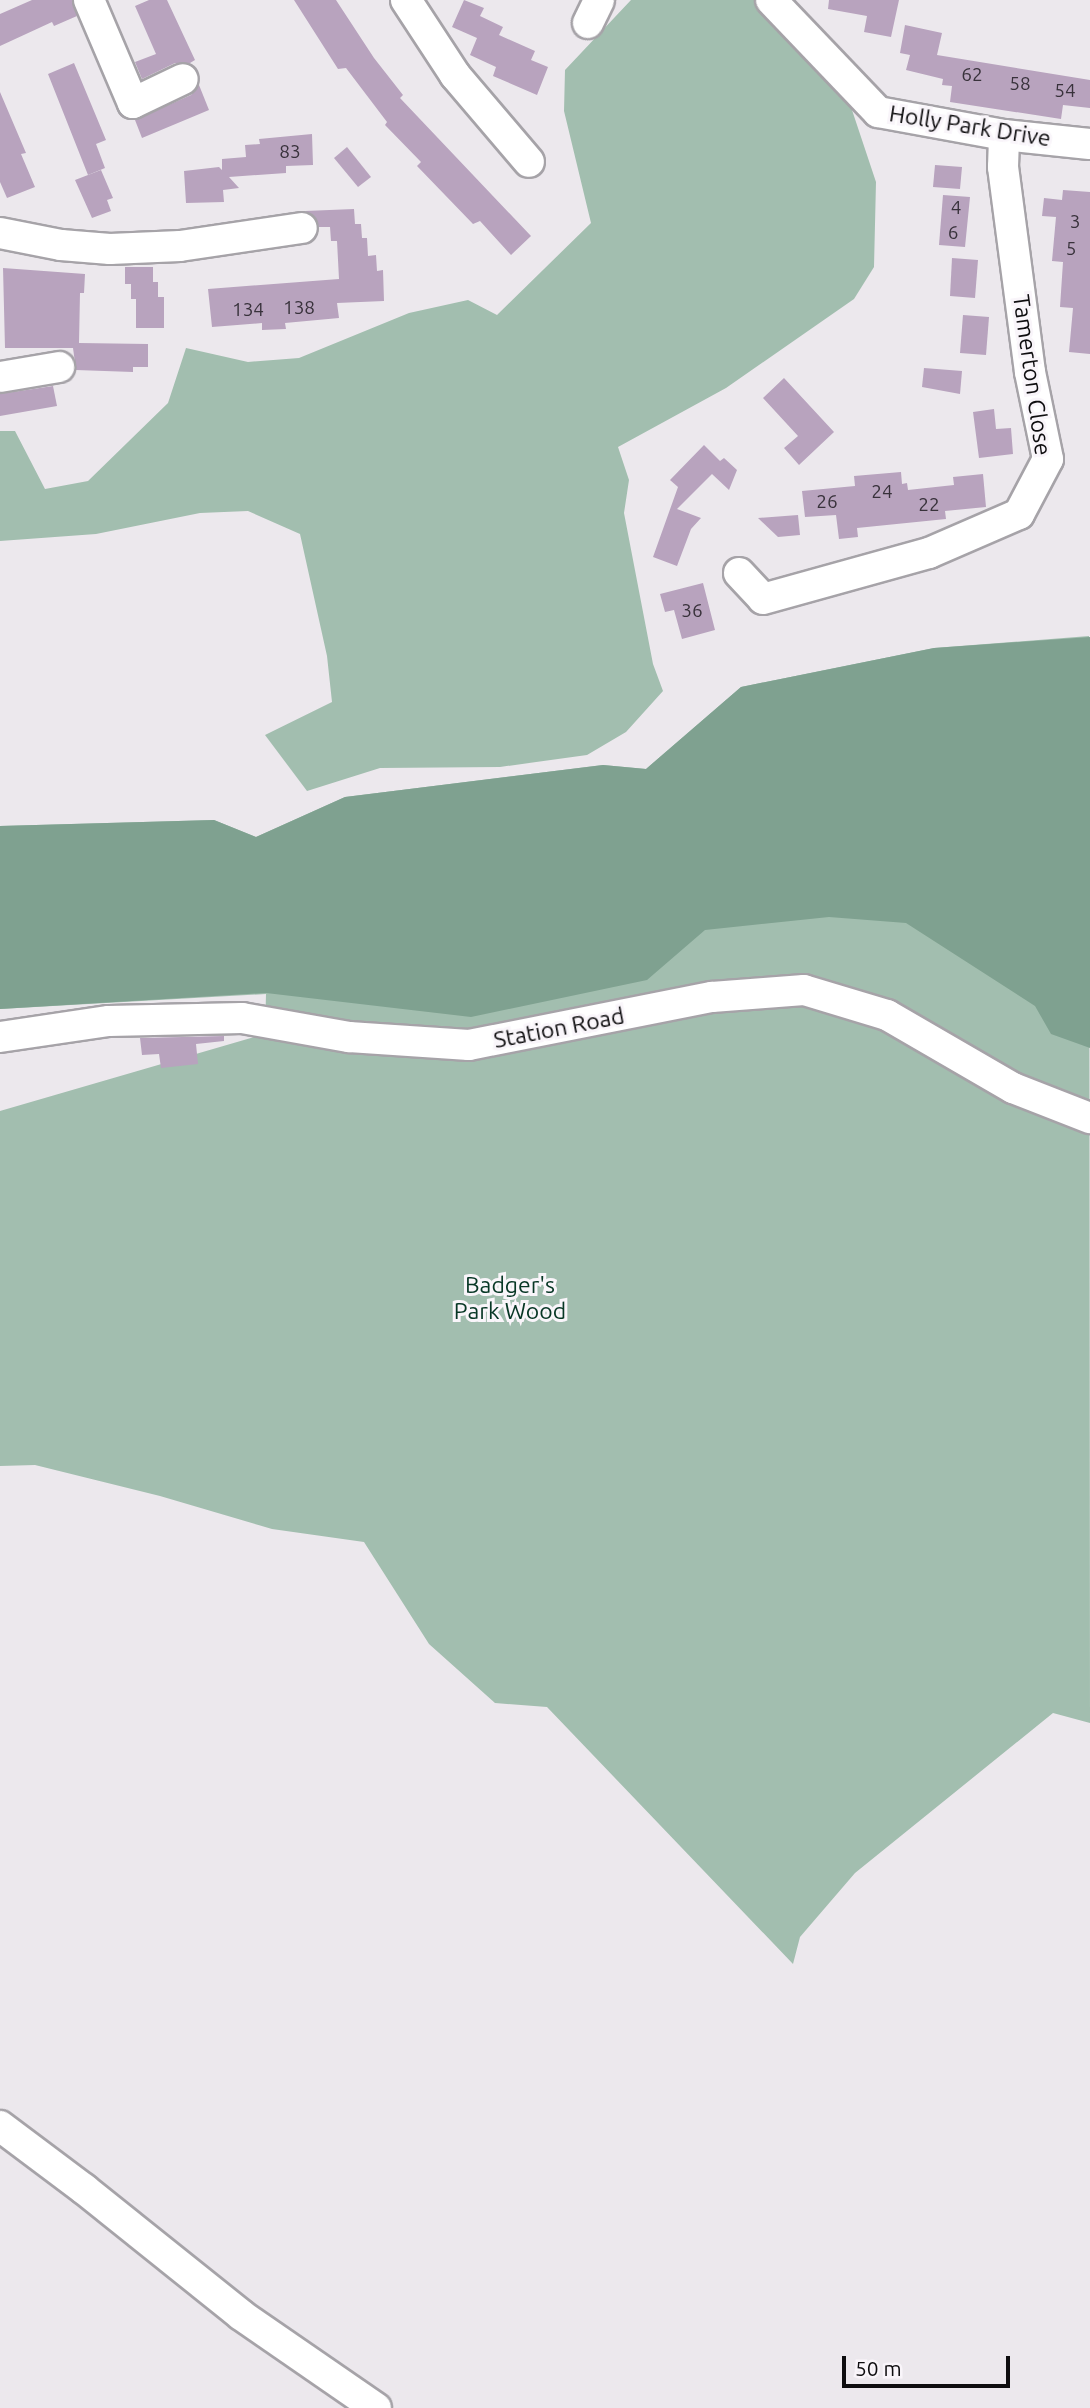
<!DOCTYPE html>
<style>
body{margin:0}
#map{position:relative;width:1090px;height:2408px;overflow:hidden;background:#ece8ed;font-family:Ubuntu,sans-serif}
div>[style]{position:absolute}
.green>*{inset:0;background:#a2beaf}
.water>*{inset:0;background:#7fa190}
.building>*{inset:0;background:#b8a3be}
.roads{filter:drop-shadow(2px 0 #a6a3a8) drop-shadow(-2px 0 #a6a3a8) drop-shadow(0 2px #a6a3a8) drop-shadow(0 -2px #a6a3a8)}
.minor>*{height:30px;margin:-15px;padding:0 15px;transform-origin:15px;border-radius:15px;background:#fff}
span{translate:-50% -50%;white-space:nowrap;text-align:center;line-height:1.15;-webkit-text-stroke:6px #f9f5fa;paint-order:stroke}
.number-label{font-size:19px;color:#38323b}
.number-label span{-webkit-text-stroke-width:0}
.street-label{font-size:23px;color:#0e0d0f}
.park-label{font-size:23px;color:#073725}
.scale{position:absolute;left:842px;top:2356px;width:168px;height:32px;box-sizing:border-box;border:4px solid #0e0d0f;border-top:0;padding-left:9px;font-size:21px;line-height:24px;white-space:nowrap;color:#0e0d0f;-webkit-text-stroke:5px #f9f5fa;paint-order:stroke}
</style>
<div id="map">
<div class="green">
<i style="clip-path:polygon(631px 0,759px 0,849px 101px,876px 182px,874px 267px,854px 299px,726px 388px,618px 447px,629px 480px,624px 513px,653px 664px,663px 691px,626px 732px,587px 755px,500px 767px,380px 768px,307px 791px,265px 735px,332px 702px,327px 656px,300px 534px,248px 511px,200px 513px,96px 534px,0 541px,0 431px,15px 431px,45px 489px,88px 481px,168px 403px,186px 348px,248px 362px,299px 358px,409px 313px,468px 300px,497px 315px,591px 223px,564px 111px,565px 70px)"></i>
<i style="clip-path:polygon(1089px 636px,1090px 1723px,1053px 1713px,855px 1873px,800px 1937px,793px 1964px,547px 1707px,495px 1703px,429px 1644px,364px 1542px,272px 1529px,160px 1496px,35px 1465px,0 1466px,0 1111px,265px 1034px,266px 994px,0 1009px,0 826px,214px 820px,256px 837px,345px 797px,603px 765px,646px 769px,741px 687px,934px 648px)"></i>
</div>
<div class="water">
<i style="clip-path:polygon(1090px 637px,1090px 1048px,1051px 1034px,1035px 1006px,906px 923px,829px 917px,705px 930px,647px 980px,471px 1017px,266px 993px,0 1009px,0 826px,214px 820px,256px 837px,345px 797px,603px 765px,646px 769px,741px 687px,934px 648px)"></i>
</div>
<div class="building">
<i style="clip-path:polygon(32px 0,72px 0,77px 16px,54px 26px,52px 22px,0 46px,0 14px)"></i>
<i style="clip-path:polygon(149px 0,167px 0,195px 60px,190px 63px,175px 63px,142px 79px,135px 62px,156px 54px,135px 6px)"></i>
<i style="clip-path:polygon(294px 0,336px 0,374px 58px,403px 95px,400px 98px,531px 236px,511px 255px,480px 221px,473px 224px,417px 166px,421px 162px,385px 125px,387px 122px,346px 68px,338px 69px)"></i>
<i style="clip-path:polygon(464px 0,484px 8px,480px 16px,503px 27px,499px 35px,535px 51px,531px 60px,548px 67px,537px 95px,493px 76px,496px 67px,470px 55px,477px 38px,452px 27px)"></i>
<i style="clip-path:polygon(829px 0,899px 0,891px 37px,864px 32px,867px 16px,828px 9px)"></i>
<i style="clip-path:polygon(905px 25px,942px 33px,937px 55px,1090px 80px,1090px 108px,1063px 105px,1061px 119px,950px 102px,952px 86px,942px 85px,943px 79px,906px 70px,910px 55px,900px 53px)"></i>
<i style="clip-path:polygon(74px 63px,106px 140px,96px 144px,105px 168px,88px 175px,48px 74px)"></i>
<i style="clip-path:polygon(199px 85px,209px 110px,142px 138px,135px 120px,191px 95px)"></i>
<i style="clip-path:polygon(0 92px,26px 153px,21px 154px,35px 187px,7px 198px,0 182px)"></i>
<i style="clip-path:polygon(312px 134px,313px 165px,286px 166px,286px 173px,229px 177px,239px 188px,223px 190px,224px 202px,186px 203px,184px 171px,219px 167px,222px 170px,222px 159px,246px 157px,245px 145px,260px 144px,259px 139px)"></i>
<i style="clip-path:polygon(347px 147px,371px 177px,358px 187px,334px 158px)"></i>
<i style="clip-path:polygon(935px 165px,962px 167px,960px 189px,933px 187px)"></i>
<i style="clip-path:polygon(101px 170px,113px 198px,107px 200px,111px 211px,92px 218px,75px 180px)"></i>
<i style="clip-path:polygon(1063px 190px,1090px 192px,1090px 354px,1069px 352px,1073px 308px,1060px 307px,1063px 262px,1052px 261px,1056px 217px,1042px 216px,1044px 198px,1062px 200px)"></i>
<i style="clip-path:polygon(943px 195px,970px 197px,965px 247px,939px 245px)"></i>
<i style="clip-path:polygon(354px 209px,355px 224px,361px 224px,362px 238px,367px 238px,368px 256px,376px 255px,377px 271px,383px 270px,384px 301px,337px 303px,339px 318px,285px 323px,286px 329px,262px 330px,262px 323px,212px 327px,208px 289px,339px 279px,337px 241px,331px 241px,330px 227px,319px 227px,315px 217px,305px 211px)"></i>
<i style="clip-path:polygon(952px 258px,978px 260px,975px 298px,950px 296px)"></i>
<i style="clip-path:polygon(125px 267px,153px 267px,153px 282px,158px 282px,158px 297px,164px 297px,164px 328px,136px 328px,136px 299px,131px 299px,131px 284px,125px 284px)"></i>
<i style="clip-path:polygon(3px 268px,85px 274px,84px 293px,80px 293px,79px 343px,148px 344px,148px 367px,133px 367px,133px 372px,76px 370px,73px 348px,5px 348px)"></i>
<i style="clip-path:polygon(963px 315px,989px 317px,986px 355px,960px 353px)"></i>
<i style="clip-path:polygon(924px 368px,962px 371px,960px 394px,922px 387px)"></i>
<i style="clip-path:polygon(784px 378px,834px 432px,799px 465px,784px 448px,798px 436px,763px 398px)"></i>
<i style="clip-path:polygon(53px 386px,57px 406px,0 416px,0 394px)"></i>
<i style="clip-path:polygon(994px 409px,996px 429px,1011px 428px,1013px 454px,979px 458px,973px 412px)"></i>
<i style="clip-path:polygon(704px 445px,720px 461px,724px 458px,737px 470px,729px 490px,712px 474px,677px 509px,701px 518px,691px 529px,677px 566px,653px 557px,678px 487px,670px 480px)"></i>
<i style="clip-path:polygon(901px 472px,902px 484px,907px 483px,908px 490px,954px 485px,953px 477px,983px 474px,986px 507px,945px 511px,946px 519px,857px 528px,858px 537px,839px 539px,836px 515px,805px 517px,802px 491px,855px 486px,854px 476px)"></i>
<i style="clip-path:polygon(798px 515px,800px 535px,778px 537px,758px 518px)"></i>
<i style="clip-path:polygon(703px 583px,715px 630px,682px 639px,674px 610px,665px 612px,660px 594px)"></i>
<i style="clip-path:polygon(224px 1036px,224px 1041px,196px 1044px,198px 1064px,161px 1068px,159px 1054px,142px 1055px,140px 1038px)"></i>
</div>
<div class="roads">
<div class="minor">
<i style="left:89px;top:0;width:112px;rotate:66.9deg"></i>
<i style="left:133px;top:103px;width:55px;rotate:-25.6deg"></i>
<i style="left:406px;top:0;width:90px;rotate:56.8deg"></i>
<i style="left:455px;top:75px;width:114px;rotate:49.6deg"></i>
<i style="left:771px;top:0;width:155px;rotate:46.3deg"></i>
<i style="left:878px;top:112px;width:128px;rotate:10.3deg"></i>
<i style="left:1004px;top:135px;width:86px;rotate:6deg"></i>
<i style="left:588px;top:23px;width:25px;rotate:-64deg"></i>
<i style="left:0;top:233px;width:62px;rotate:11.1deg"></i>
<i style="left:61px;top:245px;width:49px;rotate:4.7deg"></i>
<i style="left:110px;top:249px;width:70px;rotate:-2.5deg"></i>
<i style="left:180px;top:246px;width:123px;rotate:-8.4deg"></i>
<i style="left:0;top:377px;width:60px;rotate:-9.6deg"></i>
<i style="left:739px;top:573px;width:35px;rotate:47deg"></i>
<i style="left:763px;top:599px;width:172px;rotate:-15.5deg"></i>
<i style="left:929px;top:553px;width:98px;rotate:-23.4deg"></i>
<i style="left:1019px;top:514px;width:62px;rotate:-62.2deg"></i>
<i style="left:1048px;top:459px;width:89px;rotate:-101.7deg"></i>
<i style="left:1030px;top:372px;width:207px;rotate:-97.5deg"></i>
<i style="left:1003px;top:167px;width:32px;rotate:-88deg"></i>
<i style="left:0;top:1037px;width:110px;rotate:-8.4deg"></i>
<i style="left:109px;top:1021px;width:133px;rotate:-1.3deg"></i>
<i style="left:242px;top:1018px;width:109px;rotate:10.1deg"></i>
<i style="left:349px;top:1037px;width:120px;rotate:3.8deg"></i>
<i style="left:469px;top:1045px;width:248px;rotate:-11.2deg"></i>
<i style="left:712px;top:997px;width:92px;rotate:-4.4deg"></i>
<i style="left:804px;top:990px;width:87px;rotate:16.8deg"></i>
<i style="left:887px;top:1015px;width:146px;rotate:30.1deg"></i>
<i style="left:1013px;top:1088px;width:83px;rotate:21.3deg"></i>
<i style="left:0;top:2126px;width:105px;rotate:36.9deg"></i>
<i style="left:84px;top:2189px;width:201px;rotate:38.7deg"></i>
<i style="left:241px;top:2315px;width:164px;rotate:34.6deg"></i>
</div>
</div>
<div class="number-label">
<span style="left:972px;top:75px">62</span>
<span style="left:1020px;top:84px">58</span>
<span style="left:1065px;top:91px">54</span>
<span style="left:290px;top:152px">83</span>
<span style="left:956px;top:208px">4</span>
<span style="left:1075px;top:222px">3</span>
<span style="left:953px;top:233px">6</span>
<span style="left:1071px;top:249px">5</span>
<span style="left:299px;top:308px">138</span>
<span style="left:248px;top:310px">134</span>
<span style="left:882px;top:492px">24</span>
<span style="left:827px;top:502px">26</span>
<span style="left:929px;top:505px">22</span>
<span style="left:692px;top:611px">36</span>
</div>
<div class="street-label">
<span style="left:970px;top:126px;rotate:9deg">Holly Park Drive</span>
<span style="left:1032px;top:375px;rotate:82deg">Tamerton Close</span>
<span style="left:559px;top:1028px;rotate:-11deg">Station Road</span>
</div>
<div class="park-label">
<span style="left:510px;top:1298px">Badger's<br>Park Wood</span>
</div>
<div class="scale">50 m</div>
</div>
